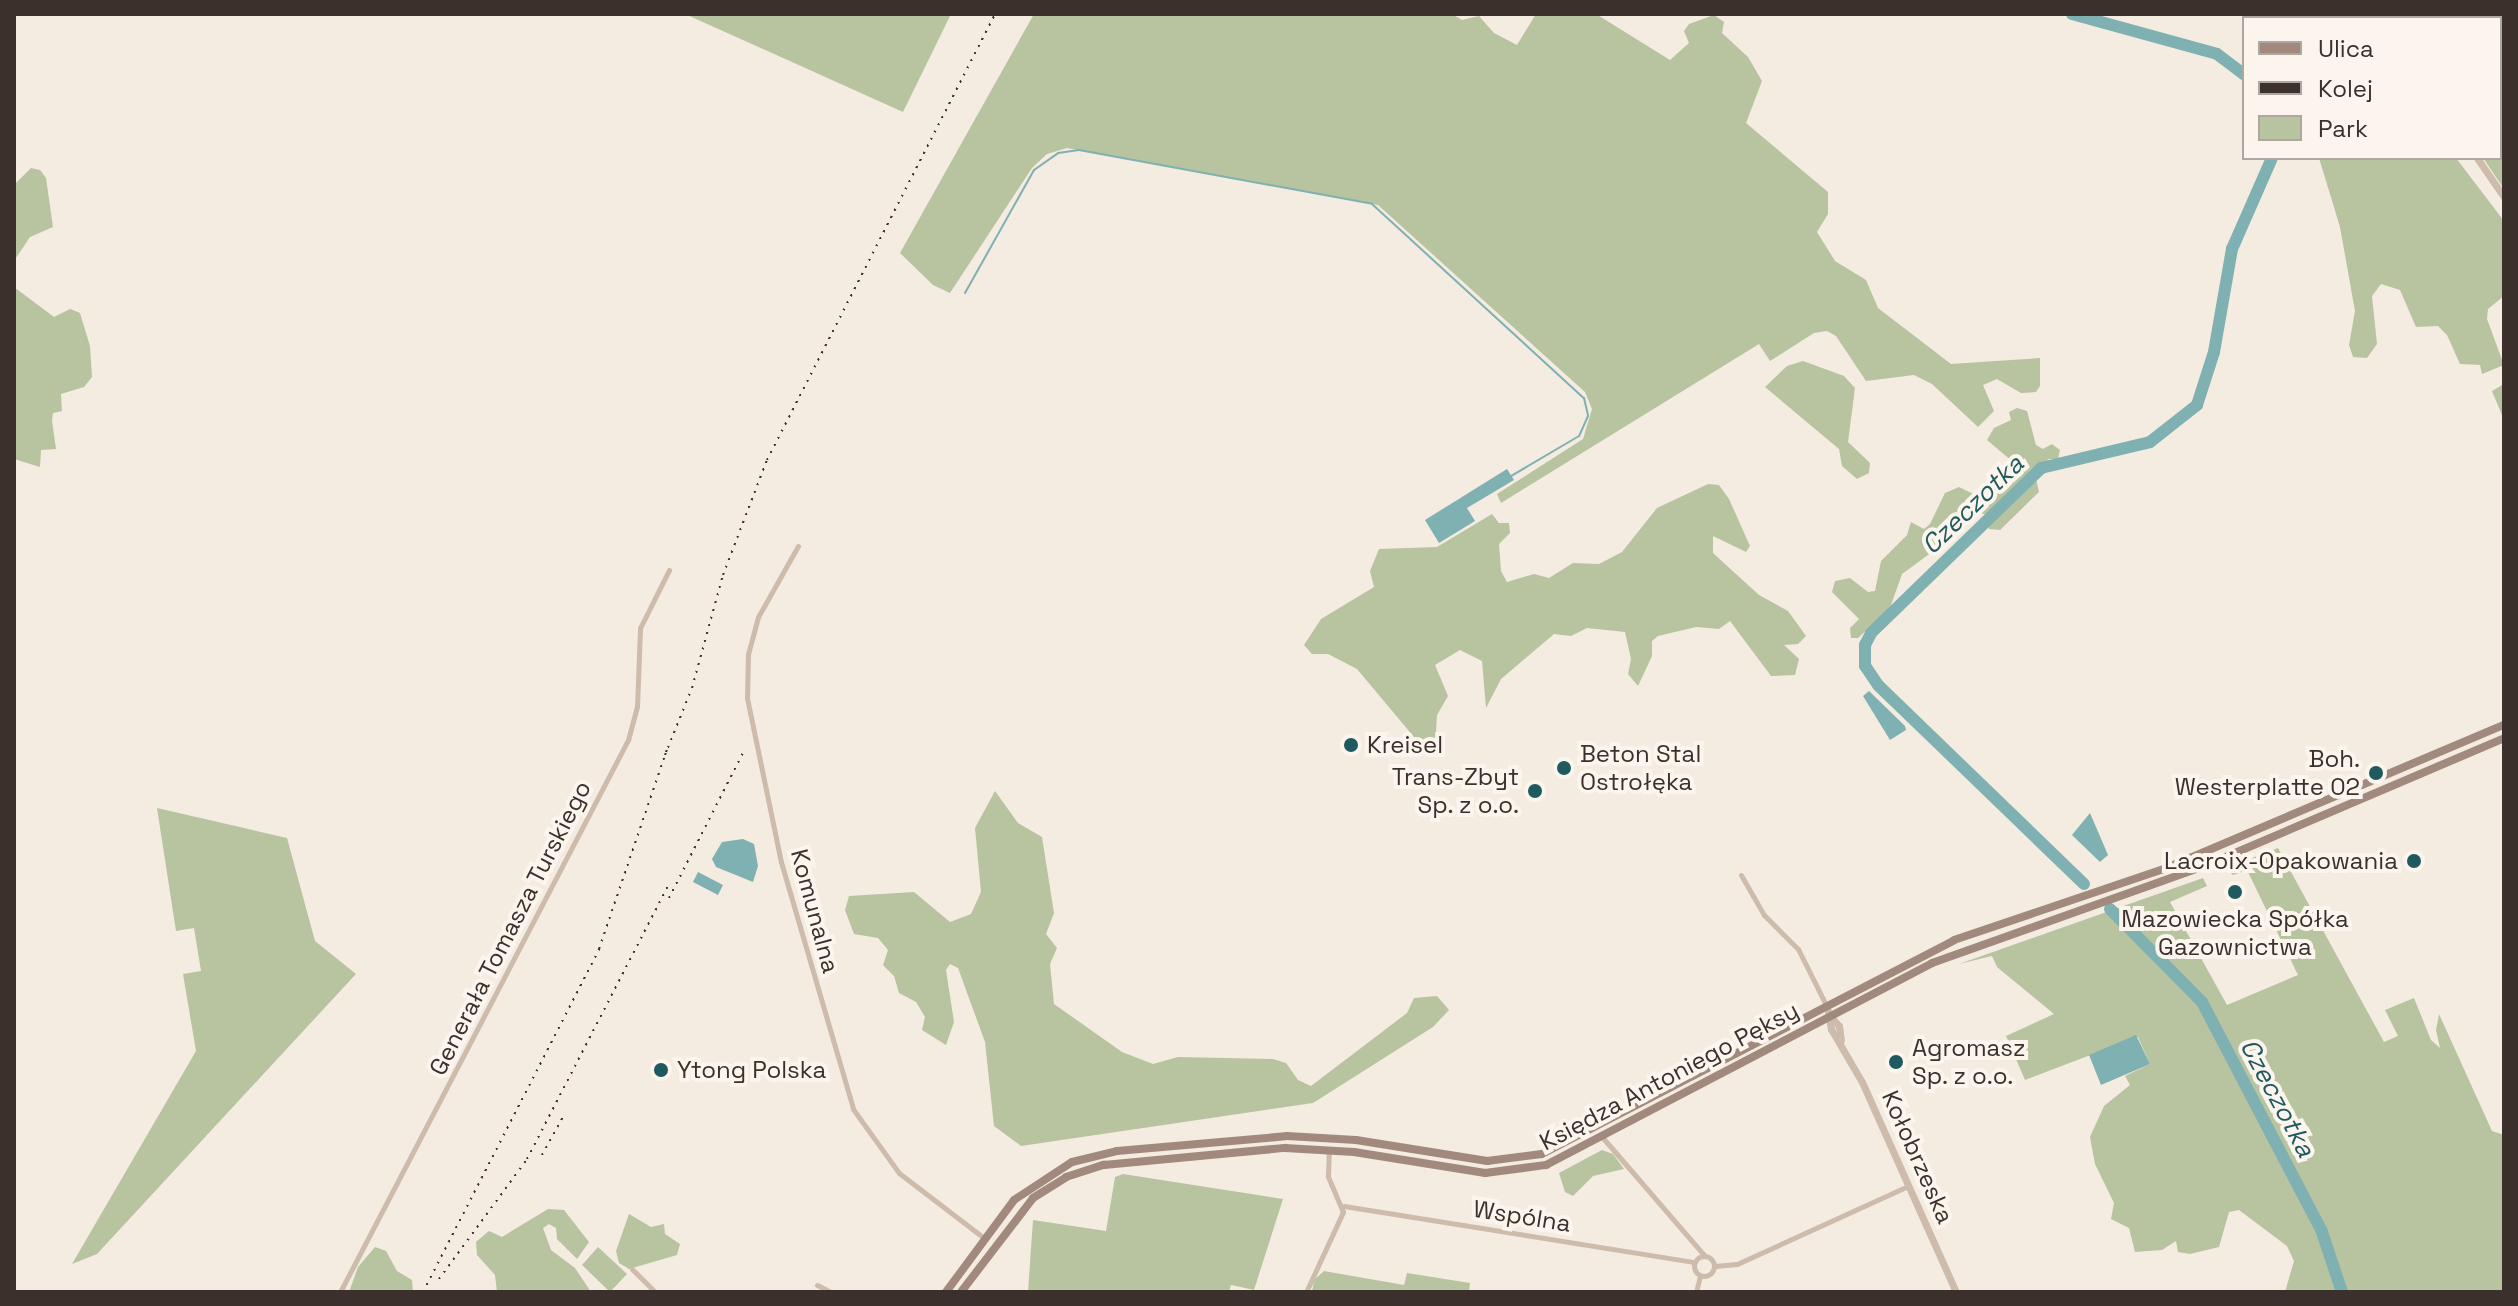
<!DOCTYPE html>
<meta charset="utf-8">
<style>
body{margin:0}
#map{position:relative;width:2518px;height:1306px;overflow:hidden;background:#f4ebe1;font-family:"Space Grotesk",sans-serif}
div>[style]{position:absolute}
.green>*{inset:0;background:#b8c4a0}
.water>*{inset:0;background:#7fb0b2}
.stream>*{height:2px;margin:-1px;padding:0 1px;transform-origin:1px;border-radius:1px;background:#7fb0b2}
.river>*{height:12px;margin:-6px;padding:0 6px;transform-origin:6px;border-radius:6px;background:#7fb0b2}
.minor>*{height:5px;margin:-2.5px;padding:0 2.5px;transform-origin:2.5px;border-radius:2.5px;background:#cdbbac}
.minor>.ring{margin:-2.5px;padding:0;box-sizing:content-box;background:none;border:5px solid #cdbbac;border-radius:50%}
.tertiary>*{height:7px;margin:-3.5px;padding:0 3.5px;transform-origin:3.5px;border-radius:3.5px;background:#cdbbac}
.secondary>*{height:8px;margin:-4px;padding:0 4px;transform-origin:4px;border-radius:4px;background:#a18a7d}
.rail>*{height:2px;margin-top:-1px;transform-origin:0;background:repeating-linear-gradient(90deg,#3b302b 0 2px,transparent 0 8px)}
.dots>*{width:22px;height:22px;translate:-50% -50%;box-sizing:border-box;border:4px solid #fbf5ee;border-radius:50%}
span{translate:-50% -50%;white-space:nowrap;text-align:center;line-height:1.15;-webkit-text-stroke:8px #fbf5ee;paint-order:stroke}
.poi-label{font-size:24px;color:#3b302b}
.left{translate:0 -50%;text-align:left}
.right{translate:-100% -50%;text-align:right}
.street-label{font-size:24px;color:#3b302b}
.water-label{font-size:26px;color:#1f5a5e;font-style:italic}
.frame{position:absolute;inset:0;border:16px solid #3b302b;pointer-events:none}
.legend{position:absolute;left:2242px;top:16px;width:260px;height:144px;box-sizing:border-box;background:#fbf5ee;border:2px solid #aea6a0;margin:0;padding:10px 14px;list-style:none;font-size:24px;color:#3b302b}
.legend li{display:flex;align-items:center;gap:16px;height:40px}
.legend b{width:40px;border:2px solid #aea6a0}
</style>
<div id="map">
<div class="green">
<i style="clip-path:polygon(685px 14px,951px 14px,903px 112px)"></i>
<i style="clip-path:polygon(1034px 14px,1452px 14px,1462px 20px,1479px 16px,1494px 33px,1517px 45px,1536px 14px,1596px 14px,1670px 60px,1689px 43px,1684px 31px,1689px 24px,1714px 15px,1724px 22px,1722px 33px,1748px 57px,1762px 81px,1746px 123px,1828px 192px,1828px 214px,1817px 232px,1835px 261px,1866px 280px,1878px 308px,1951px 364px,2040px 358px,2040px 386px,2036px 392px,2021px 393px,1997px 379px,1983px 385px,1994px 411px,1978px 427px,1932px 384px,1914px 375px,1866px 381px,1836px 336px,1827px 331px,1814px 333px,1770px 361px,1759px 344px,1501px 503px,1497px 494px,1583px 439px,1592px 409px,1585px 392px,1378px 205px,1067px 148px,1047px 154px,1032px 168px,950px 293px,933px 285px,900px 253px)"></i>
<i style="clip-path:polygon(2287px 14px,2357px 14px,2358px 18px,2287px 18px)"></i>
<i style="clip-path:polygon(2404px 14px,2504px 14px,2504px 189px,2483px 158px,2500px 158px,2500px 18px)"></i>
<i style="clip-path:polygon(2319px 158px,2456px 158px,2504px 221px,2504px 296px,2488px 309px,2487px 319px,2504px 365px,2482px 374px,2480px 365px,2460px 364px,2447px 335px,2438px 326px,2416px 327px,2400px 290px,2381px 284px,2372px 296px,2377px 344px,2367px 358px,2353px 357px,2349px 345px,2355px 311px,2340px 227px)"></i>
<i style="clip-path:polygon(31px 168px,40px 170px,46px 178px,53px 227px,30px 237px,14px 261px,14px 185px)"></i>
<i style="clip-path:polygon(14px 287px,54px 317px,70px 309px,80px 313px,90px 346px,92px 377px,84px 387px,61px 394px,62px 411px,53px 413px,52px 421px,56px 449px,41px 450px,40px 467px,14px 459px)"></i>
<i style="clip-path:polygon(1803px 361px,1844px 376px,1855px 388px,1848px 442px,1870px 463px,1869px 473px,1857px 479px,1842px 466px,1839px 449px,1765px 387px,1787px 366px)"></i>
<i style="clip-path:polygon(2504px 384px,2504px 420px,2492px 391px)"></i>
<i style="clip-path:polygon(2017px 408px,2027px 411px,2036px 445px,2043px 449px,2052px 444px,2060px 450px,2058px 459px,2049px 459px,2034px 470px,2039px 492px,2000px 530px,1989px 529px,1986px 515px,1969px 508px,1960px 511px,1932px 552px,1902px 574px,1890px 608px,1858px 638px,1851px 638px,1850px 628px,1859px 619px,1832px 592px,1835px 581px,1850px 578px,1868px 592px,1875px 591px,1881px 561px,1907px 535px,1911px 522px,1924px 529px,1930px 524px,1945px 493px,1959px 487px,1982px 498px,2014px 474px,2020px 462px,2013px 462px,1987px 440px,1994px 428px,2011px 420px,2009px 412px)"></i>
<i style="clip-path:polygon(1708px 484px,1719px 485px,1729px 499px,1750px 546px,1746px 552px,1713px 536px,1713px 553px,1759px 595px,1788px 611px,1806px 636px,1798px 644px,1784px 645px,1799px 659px,1795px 675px,1771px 676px,1730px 621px,1719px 629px,1696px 627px,1658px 636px,1652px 641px,1652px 656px,1638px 686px,1628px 674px,1631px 659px,1625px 632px,1587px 628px,1571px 636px,1554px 634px,1501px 679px,1486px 708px,1482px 661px,1460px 650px,1435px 665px,1448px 696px,1437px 715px,1435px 749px,1424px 749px,1357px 669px,1328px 654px,1312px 654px,1304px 645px,1321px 619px,1374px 587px,1370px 571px,1379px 549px,1437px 547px,1492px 514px,1499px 523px,1509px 523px,1510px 533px,1499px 544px,1501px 571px,1507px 582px,1534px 574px,1549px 578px,1573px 563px,1599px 564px,1622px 552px,1657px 508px)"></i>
<i style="clip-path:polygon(995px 791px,1018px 823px,1042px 837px,1054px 913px,1046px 934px,1057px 948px,1050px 964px,1054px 1004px,1122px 1052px,1153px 1064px,1178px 1057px,1273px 1059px,1286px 1063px,1298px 1080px,1311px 1086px,1407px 1013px,1414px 998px,1437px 996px,1449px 1010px,1433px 1027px,1313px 1103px,1021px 1146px,994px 1126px,985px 1042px,958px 968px,950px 964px,946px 970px,954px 1022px,946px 1045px,922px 1030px,925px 1017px,916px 1002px,899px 993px,894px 976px,883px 965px,888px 950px,878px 938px,854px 934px,845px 910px,849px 896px,914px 892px,950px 922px,971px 914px,981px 892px,975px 828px)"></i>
<i style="clip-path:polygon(157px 808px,287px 838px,315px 941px,356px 974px,97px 1254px,72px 1264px,196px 1051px,183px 974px,201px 971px,194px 928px,176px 931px)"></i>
<i style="clip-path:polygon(2278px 848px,2384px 1042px,2398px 1036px,2385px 1010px,2414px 998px,2431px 1040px,2440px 1048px,2436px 1030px,2439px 1014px,2492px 1131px,2504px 1135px,2504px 1292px,2285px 1292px,2294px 1261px,2287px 1246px,2239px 1210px,2229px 1212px,2219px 1247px,2190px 1254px,2178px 1252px,2176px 1241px,2162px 1250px,2135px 1252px,2129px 1228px,2111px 1219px,2114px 1203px,2095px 1164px,2090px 1137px,2104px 1106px,2130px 1085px,2125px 1076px,2150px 1064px,2138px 1037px,2025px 1080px,2006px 1036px,2054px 1014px,1997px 967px,1992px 956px,1959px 964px,2203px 878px,2207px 886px,2170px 902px,2227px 1005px,2298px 975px,2247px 870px,2233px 875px,2226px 868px)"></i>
<i style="clip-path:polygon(1602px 1150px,1613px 1154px,1624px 1169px,1593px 1176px,1573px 1196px,1565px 1192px,1559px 1173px)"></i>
<i style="clip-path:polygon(1123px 1174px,1283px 1199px,1254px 1290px,1231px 1285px,1229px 1292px,1028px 1292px,1033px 1220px,1106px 1231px,1115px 1177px)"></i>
<i style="clip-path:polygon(548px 1209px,564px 1210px,589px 1242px,577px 1259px,557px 1239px,556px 1228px,549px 1224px,543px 1228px,551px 1250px,575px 1268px,591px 1292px,497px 1292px,495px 1275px,477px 1255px,476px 1242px,489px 1231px,502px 1237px)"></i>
<i style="clip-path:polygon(629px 1214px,651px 1227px,664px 1224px,665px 1234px,680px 1244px,677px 1255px,629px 1269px,619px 1263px,616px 1251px)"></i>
<i style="clip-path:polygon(375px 1247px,386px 1251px,397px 1271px,412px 1280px,413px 1292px,349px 1292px,358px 1267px)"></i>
<i style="clip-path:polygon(598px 1247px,627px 1274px,610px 1292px,582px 1265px)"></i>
<i style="clip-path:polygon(1324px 1271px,1404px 1285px,1407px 1273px,1470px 1283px,1469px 1292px,1312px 1292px,1314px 1280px)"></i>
</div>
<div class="water">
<i style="clip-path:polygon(1507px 469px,1514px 480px,1467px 508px,1475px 521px,1439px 543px,1425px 520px)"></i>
<i style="clip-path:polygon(1869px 691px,1905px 726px,1906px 730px,1890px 740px,1863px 696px)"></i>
<i style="clip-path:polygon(2090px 813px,2108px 855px,2100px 862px,2072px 835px)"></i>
<i style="clip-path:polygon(743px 839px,754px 844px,758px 866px,753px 882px,716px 867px,712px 859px,722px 842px)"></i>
<i style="clip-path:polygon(698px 872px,723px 885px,718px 895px,693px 882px)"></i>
<i style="clip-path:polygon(2136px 1035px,2150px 1064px,2101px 1085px,2089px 1055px)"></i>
</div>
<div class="stream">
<i style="left:965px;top:293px;width:141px;rotate:-60.7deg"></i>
<i style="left:1034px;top:170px;width:29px;rotate:-35deg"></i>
<i style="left:1058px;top:153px;width:21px;rotate:-8deg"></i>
<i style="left:1079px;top:150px;width:298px;rotate:10.4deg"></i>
<i style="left:1372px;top:204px;width:287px;rotate:42.5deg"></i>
<i style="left:1584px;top:398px;width:18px;rotate:77deg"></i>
<i style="left:1588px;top:416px;width:22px;rotate:114deg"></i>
<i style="left:1579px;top:436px;width:79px;rotate:149.5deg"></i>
</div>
<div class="river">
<i style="left:2072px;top:14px;width:150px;rotate:15.4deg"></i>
<i style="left:2217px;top:54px;width:34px;rotate:37deg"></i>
<i style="left:2084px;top:884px;width:286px;rotate:-136deg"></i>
<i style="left:1878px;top:685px;width:23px;rotate:-124deg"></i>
<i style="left:1865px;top:666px;width:21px;rotate:-90deg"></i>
<i style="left:1865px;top:645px;width:13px;rotate:-63deg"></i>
<i style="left:1871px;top:633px;width:237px;rotate:-44.1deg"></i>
<i style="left:2041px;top:468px;width:112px;rotate:-13.4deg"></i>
<i style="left:2150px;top:442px;width:60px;rotate:-38.2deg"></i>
<i style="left:2197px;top:405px;width:56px;rotate:-72.2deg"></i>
<i style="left:2214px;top:352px;width:105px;rotate:-80.1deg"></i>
<i style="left:2232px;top:249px;width:99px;rotate:-66.3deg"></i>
<i style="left:2110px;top:909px;width:131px;rotate:45.3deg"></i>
<i style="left:2202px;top:1002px;width:259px;rotate:62.4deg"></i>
<i style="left:2322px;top:1232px;width:63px;rotate:71.6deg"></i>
</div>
<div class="minor">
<i style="left:798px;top:546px;width:81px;rotate:119.4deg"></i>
<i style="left:758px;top:617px;width:38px;rotate:105deg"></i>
<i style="left:748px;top:654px;width:44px;rotate:91.3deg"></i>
<i style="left:747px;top:698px;width:167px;rotate:78.3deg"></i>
<i style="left:781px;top:862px;width:257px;rotate:73.7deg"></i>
<i style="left:853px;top:1109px;width:79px;rotate:54.3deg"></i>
<i style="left:899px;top:1173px;width:107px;rotate:37.4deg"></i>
<i style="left:1741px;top:875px;width:46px;rotate:60.1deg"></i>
<i style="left:1764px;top:915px;width:48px;rotate:45deg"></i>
<i style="left:1798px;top:949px;width:60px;rotate:63.4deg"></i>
<i style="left:1603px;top:1138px;width:156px;rotate:49.2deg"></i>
<i style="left:1344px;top:1206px;width:355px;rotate:9.1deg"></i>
<i class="ring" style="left:1694px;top:1256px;width:15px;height:15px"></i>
<i style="left:1715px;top:1266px;width:22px;rotate:-5deg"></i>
<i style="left:1737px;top:1264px;width:188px;rotate:-24.5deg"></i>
<i style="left:632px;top:1269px;width:33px;rotate:45deg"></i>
<i style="left:817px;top:1285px;width:16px;rotate:27deg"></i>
<i style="left:340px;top:1292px;width:623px;rotate:-62.45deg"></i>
<i style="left:628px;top:740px;width:34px;rotate:-75deg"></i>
<i style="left:637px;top:707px;width:79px;rotate:-87.8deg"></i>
<i style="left:640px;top:628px;width:65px;rotate:-63.4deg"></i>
<i style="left:1306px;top:1292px;width:88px;rotate:-65.2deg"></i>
<i style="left:1343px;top:1212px;width:39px;rotate:-113deg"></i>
<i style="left:1328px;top:1176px;width:27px;rotate:-88deg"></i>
<i style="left:1696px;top:1292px;width:16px;rotate:-76deg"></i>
</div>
<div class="tertiary">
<i style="left:2389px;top:14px;width:4px;rotate:63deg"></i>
<i style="left:2477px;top:158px;width:47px;rotate:55.3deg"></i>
<i style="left:1828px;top:1011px;width:18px;rotate:81deg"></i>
<i style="left:1831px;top:1029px;width:61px;rotate:59.7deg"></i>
<i style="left:1862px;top:1082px;width:230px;rotate:65.9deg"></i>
<i style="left:1830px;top:1016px;width:13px;rotate:48deg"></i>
<i style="left:1839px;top:1026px;width:14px;rotate:82deg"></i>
</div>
<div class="secondary">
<i style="left:946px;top:1292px;width:114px;rotate:-53.5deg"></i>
<i style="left:1014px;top:1200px;width:69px;rotate:-33.2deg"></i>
<i style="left:1072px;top:1162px;width:46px;rotate:-13.7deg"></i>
<i style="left:1117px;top:1151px;width:171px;rotate:-5deg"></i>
<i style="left:1287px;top:1136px;width:69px;rotate:3.3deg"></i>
<i style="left:1356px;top:1140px;width:133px;rotate:9.1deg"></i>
<i style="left:1487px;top:1161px;width:55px;rotate:-7.3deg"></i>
<i style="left:1542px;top:1154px;width:464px;rotate:-27.4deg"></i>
<i style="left:1954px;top:940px;width:222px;rotate:-18.7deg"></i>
<i style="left:2164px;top:869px;width:369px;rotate:-23deg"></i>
<i style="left:961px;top:1292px;width:118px;rotate:-52.5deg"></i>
<i style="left:1033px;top:1198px;width:39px;rotate:-32deg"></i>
<i style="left:1066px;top:1177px;width:40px;rotate:-18deg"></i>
<i style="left:1104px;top:1165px;width:182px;rotate:-5.4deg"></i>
<i style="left:1285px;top:1148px;width:69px;rotate:3.3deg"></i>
<i style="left:1354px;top:1152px;width:133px;rotate:9.1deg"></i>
<i style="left:1485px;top:1173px;width:62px;rotate:-7.5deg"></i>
<i style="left:1546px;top:1165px;width:436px;rotate:-27.6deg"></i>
<i style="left:1932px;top:963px;width:287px;rotate:-19.6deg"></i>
<i style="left:2202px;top:867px;width:328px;rotate:-23.1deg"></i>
</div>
<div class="rail">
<i style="left:665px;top:755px;width:72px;rotate:-68.1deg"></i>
<i style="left:692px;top:688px;width:117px;rotate:-74.7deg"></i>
<i style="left:723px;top:575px;width:123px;rotate:-69.1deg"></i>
<i style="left:767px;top:460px;width:501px;rotate:-62.92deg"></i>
<i style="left:669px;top:898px;width:163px;rotate:-63deg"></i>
<i style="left:542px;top:1155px;width:43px;rotate:-61.1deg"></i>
<i style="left:439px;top:1279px;width:149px;rotate:-53.7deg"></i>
<i style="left:527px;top:1159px;width:309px;rotate:-62.7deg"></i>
<i style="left:423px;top:1292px;width:386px;rotate:-62.8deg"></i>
<i style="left:599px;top:949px;width:214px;rotate:-71.2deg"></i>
</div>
<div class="dots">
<i style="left:1351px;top:745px;background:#1f5a5e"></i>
<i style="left:1564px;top:768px;background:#1f5a5e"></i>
<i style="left:2376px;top:773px;background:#1f5a5e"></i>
<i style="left:1535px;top:791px;background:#1f5a5e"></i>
<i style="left:2414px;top:861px;background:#1f5a5e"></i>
<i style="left:2235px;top:892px;background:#1f5a5e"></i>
<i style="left:1896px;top:1062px;background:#1f5a5e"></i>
<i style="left:661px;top:1070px;background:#1f5a5e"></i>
</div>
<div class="poi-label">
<span class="left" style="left:1367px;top:745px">Kreisel</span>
<span class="left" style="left:1580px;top:768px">Beton Stal<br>Ostrołęka</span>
<span class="right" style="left:2360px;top:773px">Boh.<br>Westerplatte 02</span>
<span class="right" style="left:1519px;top:791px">Trans-Zbyt<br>Sp. z o.o.</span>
<span class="right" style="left:2398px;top:861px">Lacroix-Opakowania</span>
<span style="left:2235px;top:933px">Mazowiecka Spółka<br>Gazownictwa</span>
<span class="left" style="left:1912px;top:1062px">Agromasz<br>Sp. z o.o.</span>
<span class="left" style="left:677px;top:1070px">Ytong Polska</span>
</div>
<div class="street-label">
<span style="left:815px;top:911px;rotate:75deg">Komunalna</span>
<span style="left:510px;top:928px;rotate:-63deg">Generała Tomasza Turskiego</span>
<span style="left:1669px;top:1076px;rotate:-28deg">Księdza Antoniego Pęksy</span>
<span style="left:1918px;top:1157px;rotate:66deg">Kołobrzeska</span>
<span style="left:1522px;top:1216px;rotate:9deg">Wspólna</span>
</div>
<div class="water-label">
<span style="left:1973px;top:505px;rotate:-44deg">Czeczotka</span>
<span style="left:2277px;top:1098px;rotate:62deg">Czeczotka</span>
</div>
<div class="frame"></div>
<ul class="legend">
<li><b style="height:10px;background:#a18a7d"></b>Ulica</li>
<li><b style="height:10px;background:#3b302b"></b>Kolej</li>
<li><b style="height:22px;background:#b8c4a0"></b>Park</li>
</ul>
</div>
